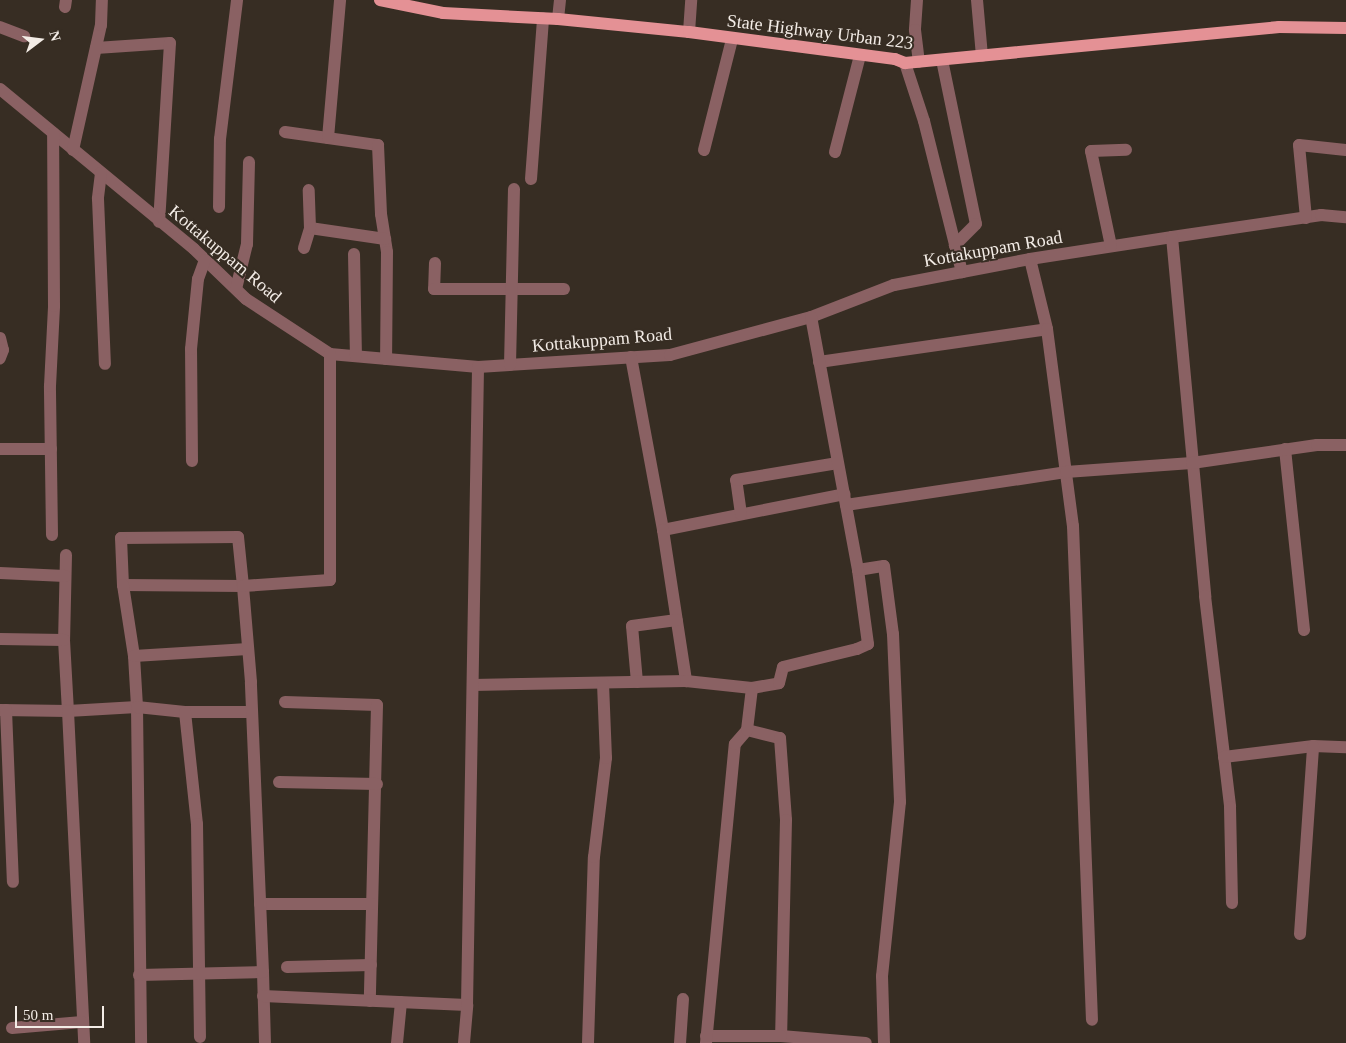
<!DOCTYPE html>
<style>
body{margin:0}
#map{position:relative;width:1346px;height:1043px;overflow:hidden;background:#372d23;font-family:Georgia,serif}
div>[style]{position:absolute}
.minor>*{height:12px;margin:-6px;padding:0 6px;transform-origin:6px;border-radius:6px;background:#8a6163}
.major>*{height:12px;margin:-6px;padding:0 6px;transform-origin:6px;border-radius:6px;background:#e49195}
span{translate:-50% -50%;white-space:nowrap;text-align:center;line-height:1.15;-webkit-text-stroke:4px #372d23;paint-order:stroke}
.street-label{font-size:18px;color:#f3ece6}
.north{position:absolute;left:15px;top:15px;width:50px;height:50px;-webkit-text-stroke:4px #372d23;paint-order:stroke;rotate:75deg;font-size:14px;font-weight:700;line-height:20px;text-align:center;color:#f3ece6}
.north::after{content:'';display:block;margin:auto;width:18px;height:22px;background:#f3ece6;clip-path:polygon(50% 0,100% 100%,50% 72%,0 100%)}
.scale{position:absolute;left:15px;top:1006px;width:89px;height:22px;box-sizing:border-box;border:2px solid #f3ece6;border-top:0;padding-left:6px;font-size:15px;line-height:18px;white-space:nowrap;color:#f3ece6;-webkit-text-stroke:4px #372d23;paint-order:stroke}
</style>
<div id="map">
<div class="minor">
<i style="left:917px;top:0;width:30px;rotate:94deg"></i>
<i style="left:915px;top:30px;width:32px;rotate:83deg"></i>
<i style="left:977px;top:0;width:56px;rotate:84.9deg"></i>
<i style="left:65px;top:7px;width:7px;rotate:-82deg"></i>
<i style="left:558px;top:19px;width:19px;rotate:-84deg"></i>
<i style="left:0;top:27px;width:26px;rotate:21deg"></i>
<i style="left:689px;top:32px;width:32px;rotate:-86deg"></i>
<i style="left:96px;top:48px;width:74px;rotate:-3.9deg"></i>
<i style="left:170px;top:43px;width:179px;rotate:93.5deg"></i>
<i style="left:942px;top:60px;width:167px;rotate:78.3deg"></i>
<i style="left:976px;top:224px;width:30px;rotate:135deg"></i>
<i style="left:905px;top:63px;width:61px;rotate:71.9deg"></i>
<i style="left:924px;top:121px;width:156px;rotate:75.9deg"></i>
<i style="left:0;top:89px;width:251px;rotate:39.5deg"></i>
<i style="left:194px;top:249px;width:72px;rotate:43.9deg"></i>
<i style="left:246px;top:299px;width:100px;rotate:33.2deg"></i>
<i style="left:330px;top:354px;width:149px;rotate:5deg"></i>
<i style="left:478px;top:367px;width:192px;rotate:-3.6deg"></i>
<i style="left:670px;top:355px;width:146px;rotate:-15.1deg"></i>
<i style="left:811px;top:317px;width:89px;rotate:-21.1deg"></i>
<i style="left:894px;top:285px;width:138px;rotate:-10.8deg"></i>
<i style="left:1030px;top:259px;width:144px;rotate:-8.8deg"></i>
<i style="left:1172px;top:237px;width:151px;rotate:-8.4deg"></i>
<i style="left:1321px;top:215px;width:25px;rotate:5deg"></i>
<i style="left:285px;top:132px;width:94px;rotate:8deg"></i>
<i style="left:378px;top:145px;width:69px;rotate:87.5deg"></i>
<i style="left:381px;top:214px;width:38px;rotate:81deg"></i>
<i style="left:387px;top:252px;width:107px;rotate:90.5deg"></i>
<i style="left:328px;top:138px;width:139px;rotate:-85deg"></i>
<i style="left:73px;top:150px;width:128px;rotate:-77.4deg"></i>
<i style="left:101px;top:25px;width:25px;rotate:-88deg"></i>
<i style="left:704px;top:150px;width:114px;rotate:-75.8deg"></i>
<i style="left:835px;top:152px;width:100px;rotate:-75.5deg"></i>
<i style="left:101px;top:173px;width:26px;rotate:97deg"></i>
<i style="left:98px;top:199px;width:165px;rotate:87.6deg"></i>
<i style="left:531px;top:179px;width:161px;rotate:-85.7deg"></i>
<i style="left:219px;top:207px;width:68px;rotate:-89.2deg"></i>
<i style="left:220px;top:139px;width:140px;rotate:-83deg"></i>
<i style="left:1306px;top:218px;width:73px;rotate:-95.5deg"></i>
<i style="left:1299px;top:145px;width:47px;rotate:6.1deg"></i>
<i style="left:310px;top:228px;width:76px;rotate:8.3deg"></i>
<i style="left:1172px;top:237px;width:361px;rotate:84.7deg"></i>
<i style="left:1205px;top:596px;width:212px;rotate:83.2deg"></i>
<i style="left:1230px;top:807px;width:96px;rotate:88.8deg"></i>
<i style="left:1111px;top:246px;width:97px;rotate:-101.9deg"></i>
<i style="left:1091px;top:151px;width:35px;rotate:-2deg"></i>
<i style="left:304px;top:248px;width:21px;rotate:-73deg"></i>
<i style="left:310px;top:228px;width:38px;rotate:-92deg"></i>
<i style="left:354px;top:254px;width:102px;rotate:88.9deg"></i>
<i style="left:1030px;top:259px;width:72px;rotate:76.3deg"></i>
<i style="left:435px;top:263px;width:26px;rotate:92deg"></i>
<i style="left:434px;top:289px;width:130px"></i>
<i style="left:236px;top:289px;width:46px;rotate:-76.3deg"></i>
<i style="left:247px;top:244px;width:82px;rotate:-88.6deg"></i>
<i style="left:0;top:338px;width:12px;rotate:76deg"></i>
<i style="left:3px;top:350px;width:9px;rotate:111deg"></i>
<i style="left:631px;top:357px;width:176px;rotate:79.5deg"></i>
<i style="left:663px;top:530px;width:185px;rotate:-11.2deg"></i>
<i style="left:819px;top:362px;width:230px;rotate:-8.2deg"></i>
<i style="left:1047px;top:329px;width:199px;rotate:82.5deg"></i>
<i style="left:1073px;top:526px;width:494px;rotate:87.8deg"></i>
<i style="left:510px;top:365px;width:176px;rotate:-88.7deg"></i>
<i style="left:0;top:449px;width:51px"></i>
<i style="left:1285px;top:449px;width:182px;rotate:84deg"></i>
<i style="left:192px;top:461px;width:112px;rotate:-90.5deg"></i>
<i style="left:191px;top:349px;width:70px;rotate:-84.3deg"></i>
<i style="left:198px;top:279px;width:20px;rotate:-70deg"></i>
<i style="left:846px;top:505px;width:222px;rotate:-8.5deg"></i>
<i style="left:1066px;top:472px;width:126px;rotate:-4.1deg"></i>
<i style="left:1192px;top:463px;width:126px;rotate:-8.2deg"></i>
<i style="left:1317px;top:445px;width:29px"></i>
<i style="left:741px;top:514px;width:34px;rotate:-98deg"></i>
<i style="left:736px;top:480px;width:103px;rotate:-9.5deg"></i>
<i style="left:663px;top:530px;width:153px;rotate:81.3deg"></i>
<i style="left:52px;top:535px;width:149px;rotate:-90.8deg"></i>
<i style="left:50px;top:386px;width:80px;rotate:-87.1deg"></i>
<i style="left:54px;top:306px;width:173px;rotate:-90.3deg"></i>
<i style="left:66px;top:555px;width:85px;rotate:91.3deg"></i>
<i style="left:64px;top:640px;width:71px;rotate:86.8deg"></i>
<i style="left:68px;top:711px;width:69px;rotate:-3.3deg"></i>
<i style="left:137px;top:707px;width:336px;rotate:89.3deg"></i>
<i style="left:858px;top:570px;width:26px;rotate:-9deg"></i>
<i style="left:884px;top:566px;width:69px;rotate:82.5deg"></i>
<i style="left:893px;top:634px;width:168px;rotate:87.6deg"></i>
<i style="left:900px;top:802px;width:175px;rotate:95.9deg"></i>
<i style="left:882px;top:976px;width:67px;rotate:88.3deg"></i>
<i style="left:0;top:573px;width:65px;rotate:2.6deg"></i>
<i style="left:123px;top:585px;width:120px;rotate:0.5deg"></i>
<i style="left:243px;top:586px;width:49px;rotate:-95.8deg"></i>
<i style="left:238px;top:537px;width:117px;rotate:179.5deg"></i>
<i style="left:121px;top:538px;width:47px;rotate:87.6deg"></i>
<i style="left:123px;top:585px;width:72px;rotate:81.2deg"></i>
<i style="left:134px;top:656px;width:51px;rotate:86.6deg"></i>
<i style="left:137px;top:707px;width:48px;rotate:5.9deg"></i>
<i style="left:185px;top:712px;width:67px"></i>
<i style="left:0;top:639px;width:64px;rotate:0.9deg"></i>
<i style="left:134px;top:656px;width:114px;rotate:-3.5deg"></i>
<i style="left:637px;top:682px;width:56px;rotate:-95.1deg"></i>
<i style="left:632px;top:626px;width:45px;rotate:-7.6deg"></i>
<i style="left:473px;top:685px;width:213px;rotate:-1.1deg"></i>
<i style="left:686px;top:681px;width:66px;rotate:6.1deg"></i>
<i style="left:752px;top:688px;width:27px;rotate:-10deg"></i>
<i style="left:779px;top:683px;width:16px;rotate:-76deg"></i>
<i style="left:783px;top:667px;width:76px;rotate:-13.7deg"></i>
<i style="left:857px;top:649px;width:12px;rotate:-24deg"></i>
<i style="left:868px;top:644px;width:75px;rotate:-97.7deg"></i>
<i style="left:858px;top:570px;width:257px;rotate:-100.5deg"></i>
<i style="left:285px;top:702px;width:92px;rotate:1.9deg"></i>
<i style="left:377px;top:705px;width:296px;rotate:91.4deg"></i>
<i style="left:0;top:710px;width:68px;rotate:0.8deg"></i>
<i style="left:68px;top:711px;width:332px;rotate:87.2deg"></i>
<i style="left:6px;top:710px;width:172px;rotate:87.7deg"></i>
<i style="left:185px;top:712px;width:113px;rotate:83.9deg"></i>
<i style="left:197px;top:824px;width:213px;rotate:89.2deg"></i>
<i style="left:747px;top:730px;width:34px;rotate:14deg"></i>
<i style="left:780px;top:738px;width:82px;rotate:85.8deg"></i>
<i style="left:786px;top:820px;width:216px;rotate:91.3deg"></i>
<i style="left:781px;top:1036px;width:85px;rotate:4.7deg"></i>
<i style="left:1224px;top:757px;width:90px;rotate:-7deg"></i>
<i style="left:1313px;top:746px;width:33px;rotate:2deg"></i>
<i style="left:279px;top:782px;width:98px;rotate:1.2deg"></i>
<i style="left:260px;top:904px;width:112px"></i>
<i style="left:1300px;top:934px;width:188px;rotate:-86deg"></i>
<i style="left:287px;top:967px;width:84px;rotate:-1.4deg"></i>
<i style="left:263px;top:972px;width:71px;rotate:88.4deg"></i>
<i style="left:139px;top:975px;width:124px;rotate:-1.4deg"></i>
<i style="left:263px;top:972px;width:290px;rotate:-92.4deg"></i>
<i style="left:251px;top:682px;width:96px;rotate:-94.8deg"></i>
<i style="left:243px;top:586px;width:87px;rotate:-3.9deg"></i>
<i style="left:330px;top:580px;width:226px;rotate:-90deg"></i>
<i style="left:263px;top:996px;width:204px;rotate:2.5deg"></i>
<i style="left:467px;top:1005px;width:638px;rotate:-89.01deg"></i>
<i style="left:12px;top:1028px;width:70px;rotate:-4.9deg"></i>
<i style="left:706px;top:1036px;width:75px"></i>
<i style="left:397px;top:1043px;width:41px;rotate:-84.4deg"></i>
<i style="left:464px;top:1043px;width:38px;rotate:-85deg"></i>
<i style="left:588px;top:1043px;width:186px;rotate:-88.2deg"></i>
<i style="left:594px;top:857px;width:100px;rotate:-83.1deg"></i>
<i style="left:606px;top:758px;width:75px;rotate:-92.3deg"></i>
<i style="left:680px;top:1043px;width:44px;rotate:-86.1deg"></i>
<i style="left:706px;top:1043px;width:300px;rotate:-84.5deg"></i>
<i style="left:735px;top:744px;width:18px;rotate:-49deg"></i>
<i style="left:747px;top:730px;width:42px;rotate:-83.2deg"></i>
</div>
<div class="major">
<i style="left:380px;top:0;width:64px;rotate:11.7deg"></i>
<i style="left:443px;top:13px;width:115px;rotate:3deg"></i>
<i style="left:558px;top:19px;width:132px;rotate:5.7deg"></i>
<i style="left:689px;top:32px;width:208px;rotate:7.5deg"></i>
<i style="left:895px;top:59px;width:11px;rotate:22deg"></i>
<i style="left:905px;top:63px;width:376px;rotate:-5.5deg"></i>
<i style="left:1279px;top:27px;width:67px;rotate:0.9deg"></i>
</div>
<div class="street-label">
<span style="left:820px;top:32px;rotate:7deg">State Highway Urban 223</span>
<span style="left:993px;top:249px;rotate:-10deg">Kottakuppam Road</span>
<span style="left:225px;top:254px;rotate:40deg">Kottakuppam Road</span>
<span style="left:602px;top:340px;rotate:-5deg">Kottakuppam Road</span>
</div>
<div class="north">N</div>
<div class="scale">50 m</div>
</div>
